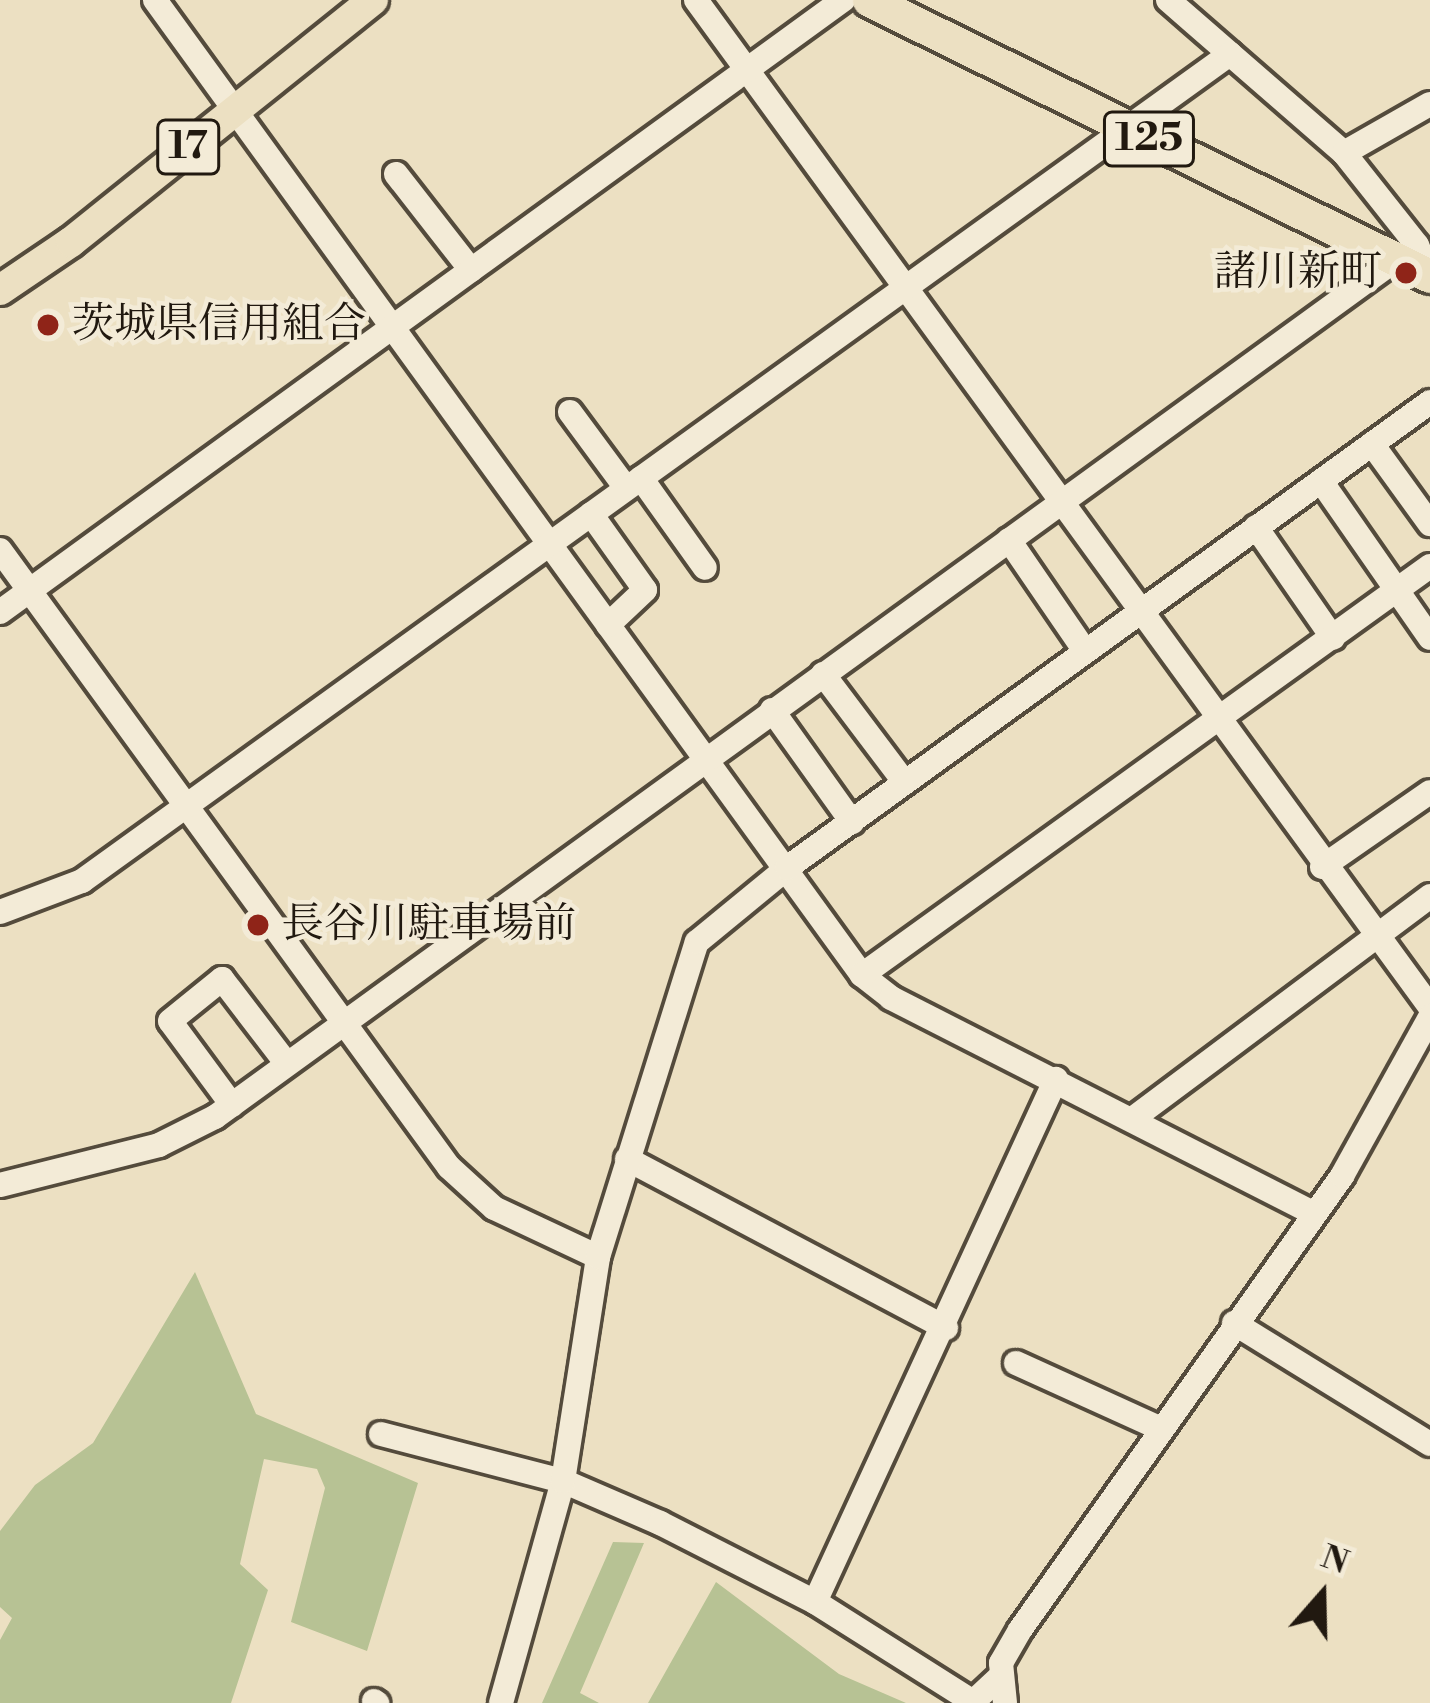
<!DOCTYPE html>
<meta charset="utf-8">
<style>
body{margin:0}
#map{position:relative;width:1430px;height:1703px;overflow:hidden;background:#ece0c2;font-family:"Libre Bodoni","Noto Serif JP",serif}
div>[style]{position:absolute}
.green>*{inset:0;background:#b7c294}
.roads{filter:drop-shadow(3px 0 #544b3c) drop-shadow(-3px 0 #544b3c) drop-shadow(0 3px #544b3c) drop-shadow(0 -3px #544b3c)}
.minor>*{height:24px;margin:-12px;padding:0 12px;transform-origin:12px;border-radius:12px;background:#f3ebd7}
.major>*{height:30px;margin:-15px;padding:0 15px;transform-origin:15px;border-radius:15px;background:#ece0c2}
.highway>*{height:33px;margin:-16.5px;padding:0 16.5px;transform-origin:16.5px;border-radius:16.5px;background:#ece0c2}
.dots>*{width:33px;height:33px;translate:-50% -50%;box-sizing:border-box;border:6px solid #f3ebd7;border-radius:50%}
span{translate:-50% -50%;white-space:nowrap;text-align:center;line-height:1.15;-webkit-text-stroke:9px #f3ebd7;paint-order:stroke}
.shield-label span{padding:3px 9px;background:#f3ebd7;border:3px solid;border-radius:9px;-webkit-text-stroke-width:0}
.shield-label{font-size:39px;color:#211910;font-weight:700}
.poi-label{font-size:42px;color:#211910}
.right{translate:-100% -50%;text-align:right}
.left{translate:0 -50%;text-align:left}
.north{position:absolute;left:1262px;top:1535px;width:120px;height:120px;-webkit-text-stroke:9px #f3ebd7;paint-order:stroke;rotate:20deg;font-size:33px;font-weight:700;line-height:48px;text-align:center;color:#211910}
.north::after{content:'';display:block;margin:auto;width:42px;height:54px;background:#211910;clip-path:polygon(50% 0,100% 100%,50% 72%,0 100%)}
</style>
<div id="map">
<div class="green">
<i style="clip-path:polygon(195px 1272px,256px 1414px,418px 1483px,367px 1651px,291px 1622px,325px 1488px,317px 1469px,264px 1459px,240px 1564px,268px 1590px,231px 1703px,0 1703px,0 1640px,12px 1618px,0 1607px,0 1531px,35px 1485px,93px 1443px)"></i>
<i style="clip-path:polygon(613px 1542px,644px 1543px,580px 1693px,599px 1703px,542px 1703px)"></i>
<i style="clip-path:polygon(716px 1582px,839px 1674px,906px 1703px,648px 1703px)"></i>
</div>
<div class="roads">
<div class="minor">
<i style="left:155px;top:0;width:1204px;rotate:54.05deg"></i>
<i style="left:862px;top:975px;width:37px;rotate:38deg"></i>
<i style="left:891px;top:998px;width:474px;rotate:27deg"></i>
<i style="left:696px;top:0;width:1246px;rotate:53.91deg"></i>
<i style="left:1168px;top:0;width:233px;rotate:41deg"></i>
<i style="left:1344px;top:153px;width:117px;rotate:51.6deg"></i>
<i style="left:1417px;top:245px;width:32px;rotate:68deg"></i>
<i style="left:1344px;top:153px;width:99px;rotate:-29.7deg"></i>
<i style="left:396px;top:174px;width:122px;rotate:52deg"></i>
<i style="left:570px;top:412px;width:94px;rotate:53.6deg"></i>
<i style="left:1372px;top:444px;width:99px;rotate:54.1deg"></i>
<i style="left:641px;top:478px;width:110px;rotate:54.6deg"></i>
<i style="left:1321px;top:481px;width:191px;rotate:55.2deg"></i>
<i style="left:591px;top:514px;width:93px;rotate:54.6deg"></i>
<i style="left:645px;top:590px;width:51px;rotate:136.6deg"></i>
<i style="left:1256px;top:527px;width:135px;rotate:55.3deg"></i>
<i style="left:1009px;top:540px;width:135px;rotate:55.6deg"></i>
<i style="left:0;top:550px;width:763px;rotate:53.96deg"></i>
<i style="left:449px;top:1167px;width:61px;rotate:42.3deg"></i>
<i style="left:494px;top:1208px;width:115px;rotate:25.2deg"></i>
<i style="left:0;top:612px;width:1042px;rotate:-35.98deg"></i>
<i style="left:823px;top:674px;width:136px;rotate:53deg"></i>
<i style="left:772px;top:710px;width:138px;rotate:54.5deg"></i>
<i style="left:1322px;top:867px;width:131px;rotate:-34.8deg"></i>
<i style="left:0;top:912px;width:88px;rotate:-20.7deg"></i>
<i style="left:82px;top:881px;width:1415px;rotate:-35.77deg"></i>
<i style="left:862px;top:975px;width:700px;rotate:-35.76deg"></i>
<i style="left:232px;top:1105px;width:104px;rotate:-126.4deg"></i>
<i style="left:170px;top:1021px;width:67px;rotate:-38.9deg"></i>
<i style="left:222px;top:979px;width:107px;rotate:52.6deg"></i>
<i style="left:1135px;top:1117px;width:369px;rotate:-36.8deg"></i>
<i style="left:627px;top:1159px;width:361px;rotate:27.9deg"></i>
<i style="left:0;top:1185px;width:164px;rotate:-14.1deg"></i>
<i style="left:159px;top:1145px;width:63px;rotate:-26.6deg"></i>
<i style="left:215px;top:1117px;width:1461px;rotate:-35.98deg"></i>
<i style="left:1234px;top:1323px;width:230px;rotate:31.7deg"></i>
<i style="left:1016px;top:1363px;width:157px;rotate:24.4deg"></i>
<i style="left:381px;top:1434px;width:188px;rotate:14.5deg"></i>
<i style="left:563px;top:1481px;width:106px;rotate:23.4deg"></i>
<i style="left:660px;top:1523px;width:174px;rotate:27deg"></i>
<i style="left:815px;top:1602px;width:187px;rotate:32.3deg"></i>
<i style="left:973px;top:1702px;width:37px;rotate:-43deg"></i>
<i style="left:815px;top:1602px;width:576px;rotate:-65.26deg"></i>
<i style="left:374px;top:1701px;width:4px;rotate:34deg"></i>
<i style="left:501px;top:1703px;width:230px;rotate:-74.4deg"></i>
<i style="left:563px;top:1481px;width:227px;rotate:-81.1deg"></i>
<i style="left:598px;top:1257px;width:330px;rotate:-72.6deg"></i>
<i style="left:697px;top:942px;width:117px;rotate:-39.4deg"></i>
<i style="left:787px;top:868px;width:794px;rotate:-35.93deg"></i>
<i style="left:1005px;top:1703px;width:40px;rotate:-95.7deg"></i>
<i style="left:1001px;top:1663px;width:38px;rotate:-60deg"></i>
<i style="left:1020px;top:1630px;width:557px;rotate:-54.65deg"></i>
<i style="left:1342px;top:1176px;width:182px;rotate:-61deg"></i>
</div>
<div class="major">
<i style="left:0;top:290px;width:86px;rotate:-34.1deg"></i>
<i style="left:71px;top:242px;width:387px;rotate:-38.7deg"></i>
</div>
<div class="highway">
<i style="left:869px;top:0;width:625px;rotate:26.2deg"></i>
</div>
</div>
<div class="dots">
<i style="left:1406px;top:273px;background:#8f2418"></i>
<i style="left:48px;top:325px;background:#8f2418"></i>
<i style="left:258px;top:925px;background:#8f2418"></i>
</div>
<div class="shield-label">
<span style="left:1149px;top:139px">125</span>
<span style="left:188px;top:147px">17</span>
</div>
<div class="poi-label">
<span class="right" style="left:1382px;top:273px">諸川新町</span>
<span class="left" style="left:72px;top:325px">茨城県信用組合</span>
<span class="left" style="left:282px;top:925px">長谷川駐車場前</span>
</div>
<div class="north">N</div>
</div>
